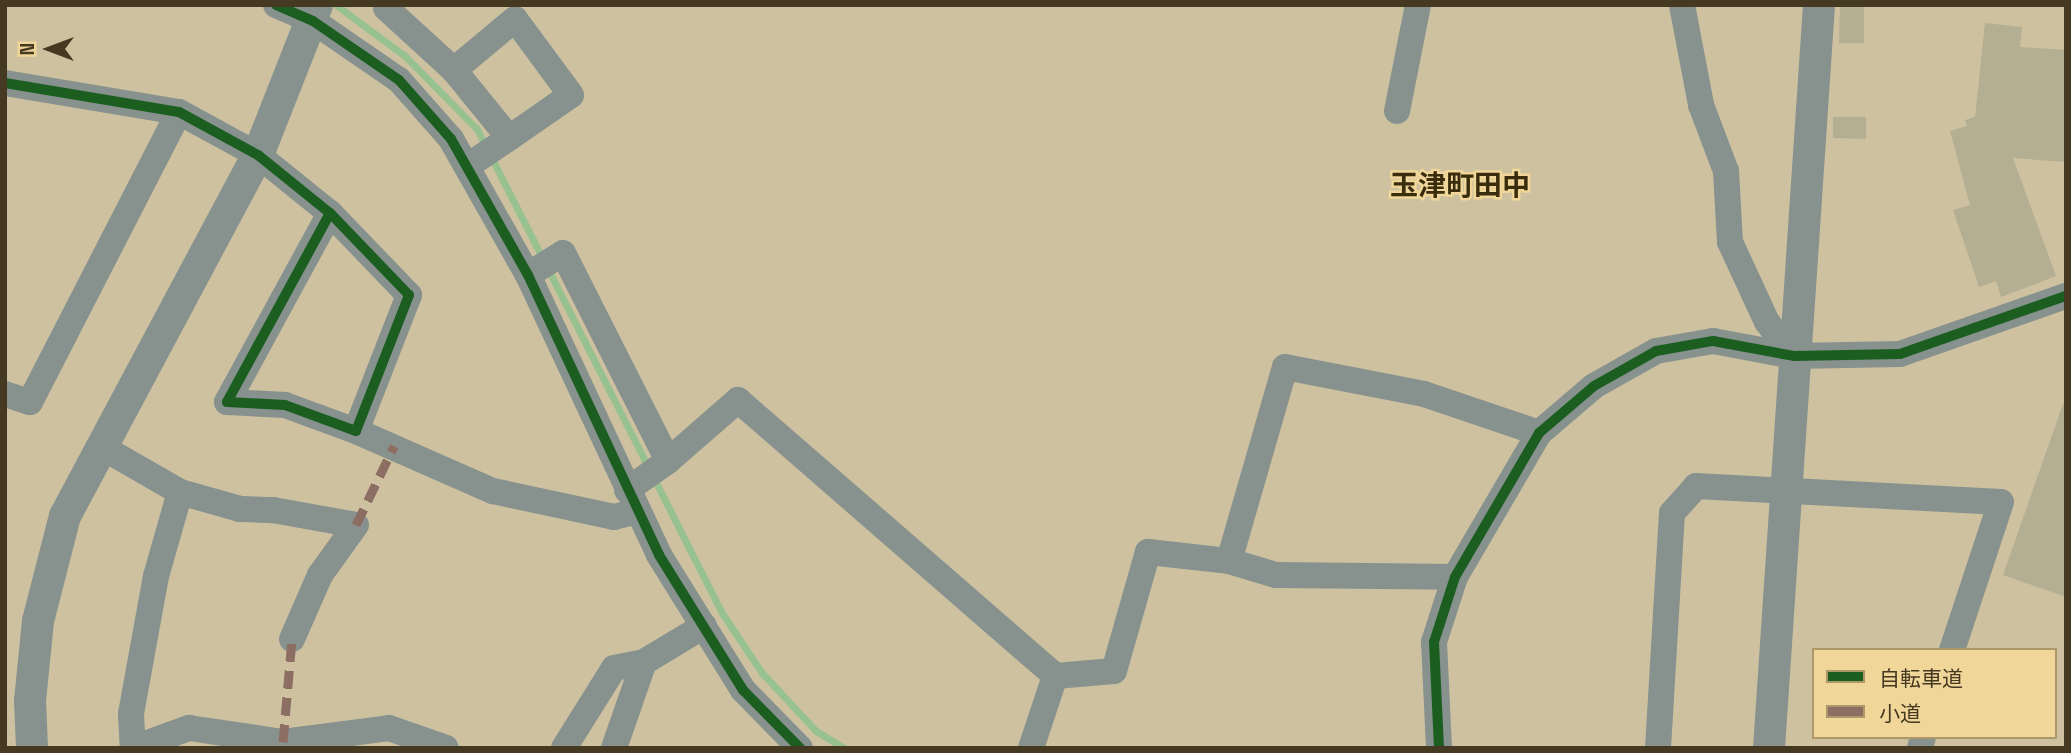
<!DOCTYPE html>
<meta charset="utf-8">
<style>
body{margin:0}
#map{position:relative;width:2071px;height:753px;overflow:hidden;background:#cec1a0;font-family:"Space Grotesk","Noto Sans JP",sans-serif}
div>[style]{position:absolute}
.stream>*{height:7px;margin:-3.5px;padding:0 3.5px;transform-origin:3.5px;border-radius:3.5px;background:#97c28f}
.building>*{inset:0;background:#b4ae93}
.minor>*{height:26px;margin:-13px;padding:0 13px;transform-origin:13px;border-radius:13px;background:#87928f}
.tertiary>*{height:32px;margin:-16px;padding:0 16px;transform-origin:16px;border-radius:16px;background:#87928f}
.quiet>*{height:9px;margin-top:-4.5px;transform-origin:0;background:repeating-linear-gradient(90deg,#8d6e63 0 18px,transparent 0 27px)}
.cycleway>*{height:10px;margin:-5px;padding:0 5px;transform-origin:5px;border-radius:5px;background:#1b5e20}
span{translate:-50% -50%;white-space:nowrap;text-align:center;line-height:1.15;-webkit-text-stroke:5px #f0d699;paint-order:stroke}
.quarter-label{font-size:28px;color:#392d0e;font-weight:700}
.frame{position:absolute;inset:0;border:7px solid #453a21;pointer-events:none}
.legend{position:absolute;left:1812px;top:648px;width:245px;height:91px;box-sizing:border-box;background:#f0d699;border:2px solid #ac9869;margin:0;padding:9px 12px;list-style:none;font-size:21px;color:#453a21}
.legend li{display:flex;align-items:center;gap:14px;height:35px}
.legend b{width:35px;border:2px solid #ac9869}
.north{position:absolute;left:14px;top:14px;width:70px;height:70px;-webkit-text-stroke:5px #f0d699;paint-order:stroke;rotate:270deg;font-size:19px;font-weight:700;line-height:28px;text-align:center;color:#453a21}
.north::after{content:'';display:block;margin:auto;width:24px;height:32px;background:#453a21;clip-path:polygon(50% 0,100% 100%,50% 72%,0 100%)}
</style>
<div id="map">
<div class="stream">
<i style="left:336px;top:5px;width:86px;rotate:36.5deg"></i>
<i style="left:405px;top:56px;width:103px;rotate:45.4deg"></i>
<i style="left:477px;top:129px;width:542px;rotate:63.15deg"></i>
<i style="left:722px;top:613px;width:72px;rotate:56.3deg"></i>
<i style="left:762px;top:673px;width:79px;rotate:47deg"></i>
<i style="left:816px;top:731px;width:33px;rotate:31deg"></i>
</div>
<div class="building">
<i style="clip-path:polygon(1864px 6px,1864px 43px,1839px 43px,1840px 7px)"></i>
<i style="clip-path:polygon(1985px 23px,2022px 27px,2020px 47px,2066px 50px,2066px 162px,2013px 158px,2056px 276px,2001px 297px,1996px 281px,1979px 287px,1953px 210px,1970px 205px,1950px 131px,1967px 126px,1965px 120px,1975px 117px)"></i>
<i style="clip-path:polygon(1833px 117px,1866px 117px,1866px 139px,1833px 138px)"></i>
<i style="clip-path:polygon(2063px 404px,2066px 405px,2066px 597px,2003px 575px)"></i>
</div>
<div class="minor">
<i style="left:276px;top:5px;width:40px;rotate:23.4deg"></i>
<i style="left:313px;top:21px;width:104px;rotate:34.5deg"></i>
<i style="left:399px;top:80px;width:79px;rotate:48.6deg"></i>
<i style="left:451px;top:139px;width:156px;rotate:60.5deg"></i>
<i style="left:528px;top:275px;width:309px;rotate:64.9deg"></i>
<i style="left:659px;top:555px;width:159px;rotate:58.1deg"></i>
<i style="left:743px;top:690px;width:81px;rotate:45.5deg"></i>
<i style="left:1682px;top:5px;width:102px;rotate:79.2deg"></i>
<i style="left:1701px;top:105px;width:71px;rotate:69.3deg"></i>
<i style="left:1726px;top:171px;width:71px;rotate:86.8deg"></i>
<i style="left:1730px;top:242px;width:88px;rotate:65.2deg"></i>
<i style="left:1767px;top:322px;width:43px;rotate:51.5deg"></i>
<i style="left:386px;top:8px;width:92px;rotate:42.4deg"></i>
<i style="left:454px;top:70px;width:87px;rotate:51deg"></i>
<i style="left:509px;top:138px;width:75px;rotate:-34.7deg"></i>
<i style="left:571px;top:95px;width:94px;rotate:-126.4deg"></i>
<i style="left:515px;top:19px;width:80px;rotate:140.1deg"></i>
<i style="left:5px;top:83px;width:176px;rotate:9.5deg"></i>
<i style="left:179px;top:112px;width:90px;rotate:28.6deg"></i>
<i style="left:258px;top:155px;width:92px;rotate:38.9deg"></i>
<i style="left:330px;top:213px;width:114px;rotate:46.1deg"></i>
<i style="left:409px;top:295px;width:146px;rotate:111.3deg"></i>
<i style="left:356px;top:431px;width:76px;rotate:-159.9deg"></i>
<i style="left:285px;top:405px;width:58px;rotate:-177deg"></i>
<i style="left:227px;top:402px;width:215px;rotate:-61.4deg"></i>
<i style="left:1397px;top:111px;width:108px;rotate:-78.8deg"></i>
<i style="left:469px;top:165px;width:48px;rotate:-34deg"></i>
<i style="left:528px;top:275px;width:41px;rotate:-32.2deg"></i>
<i style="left:563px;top:253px;width:233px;rotate:63.2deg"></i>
<i style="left:668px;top:461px;width:93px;rotate:-41.1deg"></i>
<i style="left:738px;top:400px;width:420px;rotate:41deg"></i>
<i style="left:1055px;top:676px;width:76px;rotate:108.4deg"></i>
<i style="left:5px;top:394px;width:26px;rotate:18deg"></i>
<i style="left:30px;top:402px;width:326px;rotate:-62.8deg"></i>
<i style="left:356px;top:431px;width:150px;rotate:23.7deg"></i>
<i style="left:493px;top:491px;width:124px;rotate:12.1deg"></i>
<i style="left:614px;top:517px;width:25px;rotate:-14deg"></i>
<i style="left:100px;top:446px;width:92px;rotate:29.9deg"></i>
<i style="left:180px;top:492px;width:87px;rotate:105.9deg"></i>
<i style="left:156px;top:576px;width:140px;rotate:100.3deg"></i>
<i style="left:131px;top:714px;width:34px;rotate:87deg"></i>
<i style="left:627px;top:490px;width:50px;rotate:-35.3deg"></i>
<i style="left:180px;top:492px;width:62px;rotate:15.8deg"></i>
<i style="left:240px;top:509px;width:33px;rotate:2deg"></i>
<i style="left:273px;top:510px;width:84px;rotate:10.2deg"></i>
<i style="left:356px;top:525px;width:62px;rotate:125.8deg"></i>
<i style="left:320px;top:575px;width:70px;rotate:113.6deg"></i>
<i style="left:1229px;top:561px;width:202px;rotate:-73.9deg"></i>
<i style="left:1285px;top:367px;width:142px;rotate:11deg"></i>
<i style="left:1424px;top:394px;width:121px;rotate:18.7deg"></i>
<i style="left:1055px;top:676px;width:59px;rotate:-4.8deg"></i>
<i style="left:1114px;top:671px;width:124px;rotate:-74.1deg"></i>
<i style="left:1148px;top:552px;width:81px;rotate:6.3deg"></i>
<i style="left:1229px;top:561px;width:49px;rotate:16.6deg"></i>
<i style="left:1276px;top:575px;width:179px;rotate:0.6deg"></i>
<i style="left:134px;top:748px;width:59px;rotate:-20deg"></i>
<i style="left:189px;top:728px;width:95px;rotate:8.5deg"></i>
<i style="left:283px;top:742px;width:107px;rotate:-7.5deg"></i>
<i style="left:389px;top:728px;width:60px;rotate:19.3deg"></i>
<i style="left:564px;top:748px;width:94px;rotate:-58deg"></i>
<i style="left:614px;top:668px;width:31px;rotate:-11deg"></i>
<i style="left:614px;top:748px;width:91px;rotate:-70.8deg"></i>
<i style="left:644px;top:662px;width:70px;rotate:-31deg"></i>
<i style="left:1439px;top:748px;width:106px;rotate:-92.7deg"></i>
<i style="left:1434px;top:642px;width:68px;rotate:-72.1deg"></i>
<i style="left:1455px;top:577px;width:167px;rotate:-59.7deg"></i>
<i style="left:1539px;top:433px;width:72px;rotate:-40.5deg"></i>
<i style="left:1594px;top:386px;width:71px;rotate:-29.4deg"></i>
<i style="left:1656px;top:351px;width:58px;rotate:-10deg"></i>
<i style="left:1713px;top:341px;width:82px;rotate:10.5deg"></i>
<i style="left:1794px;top:356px;width:106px;rotate:-1.1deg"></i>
<i style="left:1900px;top:354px;width:176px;rotate:-19.3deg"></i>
<i style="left:1658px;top:748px;width:235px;rotate:-86.6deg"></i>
<i style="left:1672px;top:513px;width:36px;rotate:-48deg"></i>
<i style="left:1696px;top:486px;width:305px;rotate:3deg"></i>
<i style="left:2001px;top:502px;width:156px;rotate:108.3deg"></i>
<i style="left:1920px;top:748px;width:11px;rotate:-75deg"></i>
</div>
<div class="tertiary">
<i style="left:32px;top:748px;width:47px;rotate:-92.4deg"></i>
<i style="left:30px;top:701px;width:80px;rotate:-84.3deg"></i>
<i style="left:38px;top:621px;width:108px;rotate:-75.6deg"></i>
<i style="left:65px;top:516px;width:409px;rotate:-61.9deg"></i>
<i style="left:258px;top:155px;width:161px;rotate:-68.5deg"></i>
<i style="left:1769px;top:748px;width:745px;rotate:-86.15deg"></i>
</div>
<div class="quiet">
<i style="left:356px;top:525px;width:88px;rotate:-64.3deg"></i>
<i style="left:283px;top:742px;width:103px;rotate:-85deg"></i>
</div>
<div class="cycleway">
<i style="left:276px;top:5px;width:40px;rotate:23.4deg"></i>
<i style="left:313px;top:21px;width:104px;rotate:34.5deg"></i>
<i style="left:399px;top:80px;width:79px;rotate:48.6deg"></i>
<i style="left:451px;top:139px;width:156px;rotate:60.5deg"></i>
<i style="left:528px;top:275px;width:309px;rotate:64.9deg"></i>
<i style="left:659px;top:555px;width:159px;rotate:58.1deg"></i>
<i style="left:743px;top:690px;width:81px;rotate:45.5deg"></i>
<i style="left:5px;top:83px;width:176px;rotate:9.5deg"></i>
<i style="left:179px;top:112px;width:90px;rotate:28.6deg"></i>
<i style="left:258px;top:155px;width:92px;rotate:38.9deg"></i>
<i style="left:330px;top:213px;width:114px;rotate:46.1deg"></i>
<i style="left:409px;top:295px;width:146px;rotate:111.3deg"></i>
<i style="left:356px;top:431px;width:76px;rotate:-159.9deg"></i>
<i style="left:285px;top:405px;width:58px;rotate:-177deg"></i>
<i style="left:227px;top:402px;width:215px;rotate:-61.4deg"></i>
<i style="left:1439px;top:748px;width:106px;rotate:-92.7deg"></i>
<i style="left:1434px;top:642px;width:68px;rotate:-72.1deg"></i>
<i style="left:1455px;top:577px;width:167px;rotate:-59.7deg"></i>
<i style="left:1539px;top:433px;width:72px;rotate:-40.5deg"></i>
<i style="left:1594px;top:386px;width:71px;rotate:-29.4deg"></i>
<i style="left:1656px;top:351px;width:58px;rotate:-10deg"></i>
<i style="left:1713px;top:341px;width:82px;rotate:10.5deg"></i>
<i style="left:1794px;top:356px;width:106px;rotate:-1.1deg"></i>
<i style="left:1900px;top:354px;width:176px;rotate:-19.3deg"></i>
</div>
<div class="quarter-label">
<span style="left:1460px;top:185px">玉津町田中</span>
</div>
<div class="frame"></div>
<ul class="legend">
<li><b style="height:9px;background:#1b5e20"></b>自転車道</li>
<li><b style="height:9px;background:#8d6e63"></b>小道</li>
</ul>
<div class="north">N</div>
</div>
